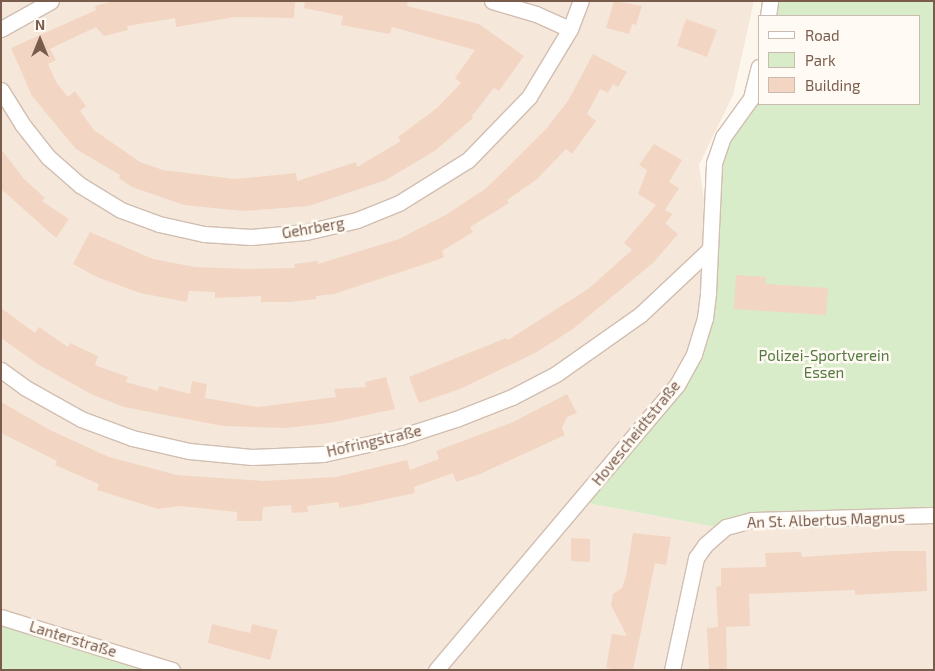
<!DOCTYPE html>
<meta charset="utf-8">
<style>
body{margin:0}
#map{position:relative;width:935px;height:671px;overflow:hidden;background:#fdf6ec;font-family:"Exo 2",sans-serif}
div>[style]{position:absolute}
.residential>*{inset:0;background:#f5e8da}
.green>*{inset:0;background:#d8ecc9}
.building>*{inset:0;background:#f3d5c3}
.roads{filter:drop-shadow(1px 0 #d1beb0) drop-shadow(-1px 0 #d1beb0) drop-shadow(0 1px #d1beb0) drop-shadow(0 -1px #d1beb0)}
.street>*{height:15px;margin:-7.5px;padding:0 7.5px;transform-origin:7.5px;border-radius:7.5px;background:#fff}
span{translate:-50% -50%;white-space:nowrap;text-align:center;line-height:1.15;-webkit-text-stroke:5px #fffaf3;paint-order:stroke}
.street-label{font-size:15px;color:#7a5c4d}
.park-label{font-size:15px;color:#537a41}
.frame{position:absolute;inset:0;border:2px solid #7a5c4d;pointer-events:none}
.legend{position:absolute;left:758px;top:15px;width:162px;height:90px;box-sizing:border-box;background:#fffaf3;border:1px solid #cabbb1;margin:0;padding:6px 9px;list-style:none;font-size:15px;color:#7a5c4d}
.legend li{display:flex;align-items:center;gap:10px;height:25px}
.legend b{width:25px;border:1px solid #cabbb1}
.north{position:absolute;left:15px;top:15px;width:50px;height:50px;-webkit-text-stroke:4px #fffaf3;paint-order:stroke;rotate:0deg;font-size:14px;font-weight:700;line-height:20px;text-align:center;color:#7a5c4d}
.north::after{content:'';display:block;margin:auto;width:18px;height:22px;background:#7a5c4d;clip-path:polygon(50% 0,100% 100%,50% 72%,0 100%)}
</style>
<div id="map">
<div class="residential">
<i style="clip-path:polygon(1px 1px,754px 1px,733px 95px,699px 165px,705px 207px,703px 318px,676px 385px,433px 670px,177px 670px,1px 616px)"></i>
<i style="clip-path:polygon(582px 502px,721px 528px,745px 524px,934px 517px,934px 670px,439px 670px)"></i>
</div>
<div class="green">
<i style="clip-path:polygon(779px 1px,934px 1px,934px 512px,721px 528px,582px 502px,697px 354px,716px 169px,727px 138px,759px 91px,759px 104px,919px 104px,919px 16px,776px 16px)"></i>
<i style="clip-path:polygon(1px 617px,166px 670px,1px 670px)"></i>
</div>
<div class="building">
<i style="clip-path:polygon(114px 1px,295px 1px,294px 18px,235px 17px,176px 27px,175px 18px,127px 26px,128px 30px,104px 36px,96px 27px,50px 49px,56px 60px,48px 64px,56px 82px,68px 97px,75px 91px,86px 106px,80px 111px,94px 130px,140px 162px,163px 170px,235px 179px,296px 173px,297px 181px,356px 162px,357px 167px,401px 141px,398px 137px,437px 108px,461px 83px,455px 78px,475px 50px,392px 27px,390px 34px,341px 25px,343px 16px,304px 8px,305px 1px,408px 1px,407px 6px,479px 24px,524px 56px,499px 91px,494px 88px,472px 116px,473px 118px,436px 150px,386px 180px,309px 206px,243px 211px,184px 205px,132px 187px,119px 178px,120px 175px,76px 149px,32px 96px,11px 48px,96px 10px,95px 6px)"></i>
<i style="clip-path:polygon(614px 1px,642px 6px,636px 25px,632px 24px,629px 34px,606px 28px)"></i>
<i style="clip-path:polygon(686px 19px,717px 30px,707px 57px,677px 46px)"></i>
<i style="clip-path:polygon(593px 54px,627px 72px,618px 87px,613px 84px,608px 93px,600px 89px,587px 114px,596px 121px,572px 154px,566px 149px,536px 180px,507px 200px,509px 203px,470px 227px,473px 232px,442px 251px,444px 257px,437px 260px,334px 294px,316px 296px,316px 299px,290px 302px,261px 302px,261px 296px,215px 298px,215px 292px,189px 291px,187px 302px,140px 293px,99px 278px,73px 264px,90px 232px,153px 259px,195px 267px,248px 269px,295px 268px,294px 264px,318px 261px,318px 264px,399px 239px,449px 213px,485px 189px,507px 168px,546px 129px,568px 101px)"></i>
<i style="clip-path:polygon(654px 144px,682px 160px,669px 182px,679px 188px,665px 210px,673px 214px,665px 223px,678px 234px,654px 262px,573px 329px,535px 353px,460px 389px,419px 403px,409px 377px,506px 338px,508px 340px,588px 289px,632px 250px,624px 243px,656px 205px,638px 194px,647px 170px,639px 165px)"></i>
<i style="clip-path:polygon(1px 149px,24px 179px,45px 198px,42px 201px,69px 219px,56px 238px,1px 189px)"></i>
<i style="clip-path:polygon(736px 275px,766px 277px,765px 284px,828px 288px,826px 315px,734px 309px)"></i>
<i style="clip-path:polygon(1px 308px,35px 333px,39px 327px,68px 347px,70px 343px,98px 356px,95px 365px,128px 377px,126px 382px,158px 391px,159px 386px,190px 394px,192px 381px,207px 384px,205px 398px,258px 407px,336px 397px,334px 389px,366px 387px,365px 382px,386px 377px,395px 409px,329px 423px,286px 428px,223px 426px,124px 407px,91px 394px,39px 365px,1px 338px)"></i>
<i style="clip-path:polygon(567px 394px,577px 413px,567px 417px,562px 428px,565px 435px,480px 474px,456px 482px,453px 473px,414px 487px,415px 493px,359px 505px,339px 508px,339px 502px,307px 506px,308px 512px,292px 513px,291px 505px,263px 507px,262px 521px,237px 521px,237px 512px,180px 506px,158px 509px,97px 490px,99px 484px,55px 465px,57px 461px,1px 433px,1px 402px,50px 430px,109px 457px,177px 475px,263px 481px,336px 477px,407px 460px,410px 470px,439px 459px,436px 451px,513px 422px)"></i>
<i style="clip-path:polygon(633px 533px,671px 537px,666px 565px,655px 563px,633px 670px,620px 670px,606px 668px,612px 634px,627px 636px,611px 605px,613px 594px,622px 588px,626px 576px)"></i>
<i style="clip-path:polygon(571px 538px,590px 539px,590px 562px,571px 561px)"></i>
<i style="clip-path:polygon(891px 551px,926px 551px,927px 591px,855px 595px,855px 590px,749px 594px,750px 626px,726px 627px,727px 670px,709px 670px,707px 628px,718px 627px,716px 587px,721px 586px,721px 568px,766px 567px,765px 553px,801px 552px,802px 557px)"></i>
<i style="clip-path:polygon(212px 624px,250px 633px,252px 624px,278px 630px,270px 660px,208px 643px)"></i>
</div>
<div class="roads">
<div class="street">
<i style="left:492px;top:1px;width:46px;rotate:16.5deg"></i>
<i style="left:536px;top:14px;width:37px;rotate:24deg"></i>
<i style="left:768px;top:16px;width:15px;rotate:-82deg"></i>
<i style="left:1px;top:29px;width:57px;rotate:-29.2deg"></i>
<i style="left:1px;top:90px;width:40px;rotate:58deg"></i>
<i style="left:22px;top:124px;width:42px;rotate:51.8deg"></i>
<i style="left:48px;top:157px;width:43px;rotate:41.2deg"></i>
<i style="left:80px;top:185px;width:48px;rotate:31.4deg"></i>
<i style="left:121px;top:210px;width:40px;rotate:20.2deg"></i>
<i style="left:159px;top:224px;width:46px;rotate:12.5deg"></i>
<i style="left:204px;top:234px;width:47px;rotate:3.7deg"></i>
<i style="left:251px;top:237px;width:55px;rotate:-5.2deg"></i>
<i style="left:306px;top:232px;width:52px;rotate:-13.2deg"></i>
<i style="left:357px;top:220px;width:45px;rotate:-22deg"></i>
<i style="left:399px;top:203px;width:81px;rotate:-31.9deg"></i>
<i style="left:468px;top:160px;width:88px;rotate:-45.9deg"></i>
<i style="left:529px;top:97px;width:79px;rotate:-58.9deg"></i>
<i style="left:570px;top:29px;width:30px;rotate:-69deg"></i>
<i style="left:1px;top:370px;width:29px;rotate:36deg"></i>
<i style="left:24px;top:387px;width:65px;rotate:29.3deg"></i>
<i style="left:81px;top:419px;width:54px;rotate:20.4deg"></i>
<i style="left:132px;top:438px;width:58px;rotate:12.8deg"></i>
<i style="left:189px;top:451px;width:63px;rotate:5.4deg"></i>
<i style="left:252px;top:457px;width:71px;rotate:-2.4deg"></i>
<i style="left:323px;top:454px;width:79px;rotate:-12.4deg"></i>
<i style="left:400px;top:437px;width:59px;rotate:-17.8deg"></i>
<i style="left:456px;top:419px;width:60px;rotate:-21.4deg"></i>
<i style="left:512px;top:397px;width:50px;rotate:-27.6deg"></i>
<i style="left:556px;top:374px;width:104px;rotate:-35.2deg"></i>
<i style="left:641px;top:314px;width:93px;rotate:-43.3deg"></i>
<i style="left:1px;top:617px;width:179px;rotate:17.2deg"></i>
<i style="left:436px;top:670px;width:373px;rotate:-49.8deg"></i>
<i style="left:677px;top:385px;width:35px;rotate:-61deg"></i>
<i style="left:694px;top:354px;width:38px;rotate:-73deg"></i>
<i style="left:705px;top:318px;width:26px;rotate:-83deg"></i>
<i style="left:708px;top:292px;width:129px;rotate:-87.3deg"></i>
<i style="left:714px;top:163px;width:28px;rotate:-71deg"></i>
<i style="left:723px;top:137px;width:48px;rotate:-54.3deg"></i>
<i style="left:751px;top:98px;width:32px;rotate:-76deg"></i>
<i style="left:672px;top:670px;width:115px;rotate:-77.9deg"></i>
<i style="left:696px;top:558px;width:16px;rotate:-55deg"></i>
<i style="left:705px;top:545px;width:28px;rotate:-41deg"></i>
<i style="left:726px;top:527px;width:27px;rotate:-15deg"></i>
<i style="left:752px;top:520px;width:182px;rotate:-1.6deg"></i>
</div>
</div>
<div class="street-label">
<span style="left:313px;top:228px;rotate:-10deg">Gehrberg</span>
<span style="left:636px;top:433px;rotate:-51deg">Hovescheidtstraße</span>
<span style="left:374px;top:441px;rotate:-13deg">Hofringstraße</span>
<span style="left:826px;top:520px;rotate:-2deg">An St. Albertus Magnus</span>
<span style="left:73px;top:639px;rotate:17deg">Lanterstraße</span>
</div>
<div class="park-label">
<span style="left:824px;top:364px">Polizei-Sportverein<br>Essen</span>
</div>
<div class="frame"></div>
<ul class="legend">
<li><b style="height:6px;background:#fff"></b>Road</li>
<li><b style="height:14px;background:#d8ecc9"></b>Park</li>
<li><b style="height:14px;background:#f3d5c3"></b>Building</li>
</ul>
<div class="north">N</div>
</div>
